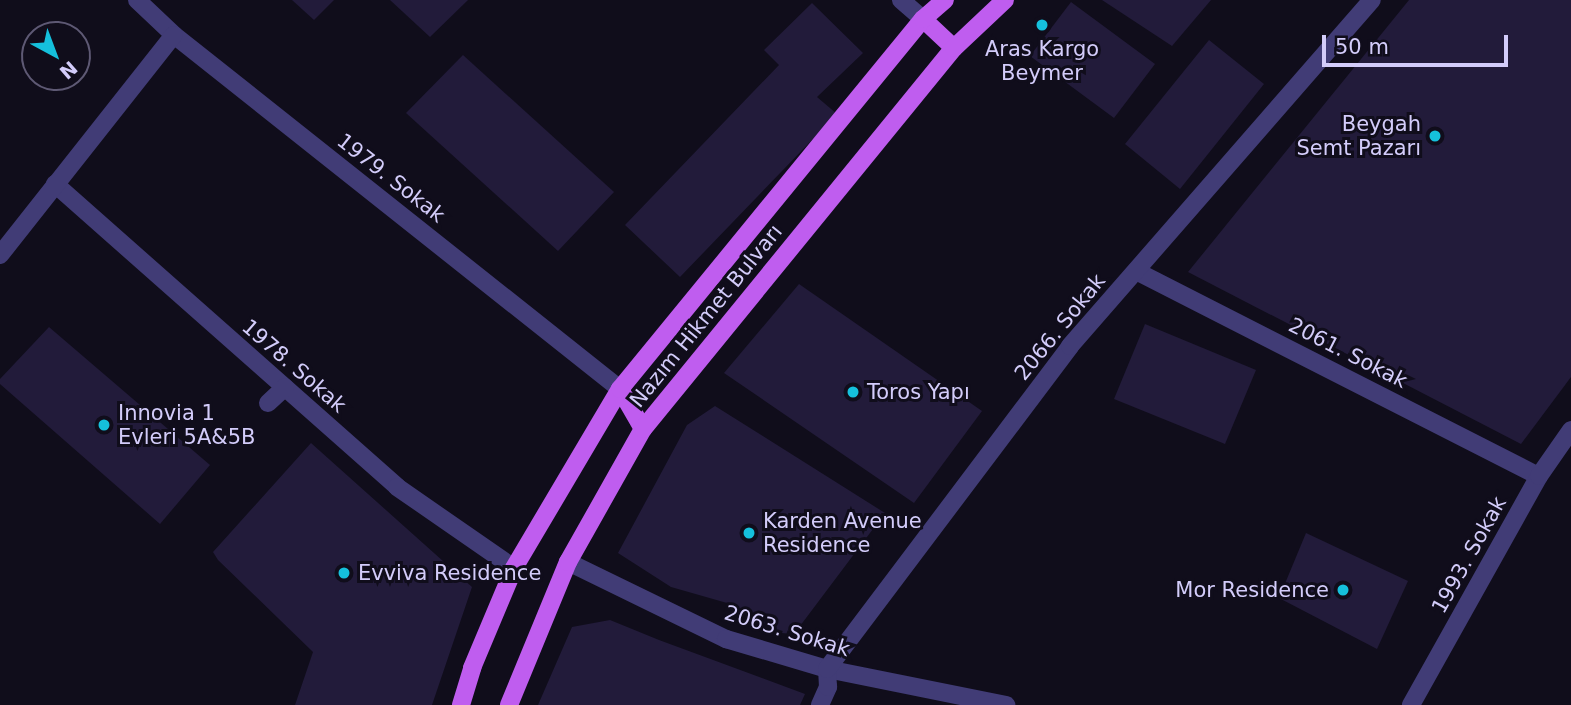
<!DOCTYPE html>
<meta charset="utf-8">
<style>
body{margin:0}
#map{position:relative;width:1571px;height:705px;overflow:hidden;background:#100d1b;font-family:"DejaVu Sans",sans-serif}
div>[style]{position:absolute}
.building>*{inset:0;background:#221b3a}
.minor>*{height:18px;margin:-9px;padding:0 9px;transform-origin:9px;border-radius:9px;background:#413c76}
.major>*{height:18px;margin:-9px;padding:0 9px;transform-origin:9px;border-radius:9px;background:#bf5def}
.dots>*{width:19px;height:19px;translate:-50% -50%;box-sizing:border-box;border:4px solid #100d1b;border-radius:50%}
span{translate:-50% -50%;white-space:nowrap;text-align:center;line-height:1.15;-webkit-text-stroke:6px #100d1b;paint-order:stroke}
.poi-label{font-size:21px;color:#d3ccfa}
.right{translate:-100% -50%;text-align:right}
.left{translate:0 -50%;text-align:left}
.street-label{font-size:21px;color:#d3ccfa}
.north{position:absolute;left:21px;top:21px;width:70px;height:70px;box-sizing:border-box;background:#100d1b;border:2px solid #5e5974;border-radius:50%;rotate:139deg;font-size:19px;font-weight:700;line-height:28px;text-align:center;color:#d3ccfa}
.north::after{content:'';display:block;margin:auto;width:24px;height:32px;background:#15c0dc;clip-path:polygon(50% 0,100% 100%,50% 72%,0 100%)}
.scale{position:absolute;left:1322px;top:35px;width:186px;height:32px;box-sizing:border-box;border:4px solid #d3ccfa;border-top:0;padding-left:9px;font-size:21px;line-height:24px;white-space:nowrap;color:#d3ccfa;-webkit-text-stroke:5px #100d1b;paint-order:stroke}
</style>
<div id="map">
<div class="building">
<i style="clip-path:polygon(292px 0,334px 0,314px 20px)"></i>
<i style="clip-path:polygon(390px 0,468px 0,430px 37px)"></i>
<i style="clip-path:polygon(1102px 0,1211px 0,1172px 46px)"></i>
<i style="clip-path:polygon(1409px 0,1571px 0,1571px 377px,1521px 444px,1188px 272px)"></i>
<i style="clip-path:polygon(1071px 2px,1155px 64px,1114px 118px,1030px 56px)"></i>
<i style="clip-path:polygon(812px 3px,863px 53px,817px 97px,837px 114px,680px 277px,625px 225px,779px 65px,764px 50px)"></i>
<i style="clip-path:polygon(1209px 40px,1264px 84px,1180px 189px,1125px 144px)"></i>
<i style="clip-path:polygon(463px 55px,614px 192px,558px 251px,406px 113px)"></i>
<i style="clip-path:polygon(799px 284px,982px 411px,914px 503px,724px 373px)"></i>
<i style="clip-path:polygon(1145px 324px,1256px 370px,1225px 444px,1114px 399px)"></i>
<i style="clip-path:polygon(49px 327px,210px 465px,160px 524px,0 384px,0 379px)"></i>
<i style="clip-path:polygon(715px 406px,885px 513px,794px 634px,781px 633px,727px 603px,671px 587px,618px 553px,687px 425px)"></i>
<i style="clip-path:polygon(311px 443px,472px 587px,432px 705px,295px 705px,313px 652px,218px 560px,213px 552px)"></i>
<i style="clip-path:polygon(1306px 533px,1408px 581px,1377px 649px,1279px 598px)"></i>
<i style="clip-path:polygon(610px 620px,659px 640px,805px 694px,800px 705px,538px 705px,572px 627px)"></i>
</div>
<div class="minor">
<i style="left:137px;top:0;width:51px;rotate:43.4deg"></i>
<i style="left:174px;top:35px;width:569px;rotate:38.44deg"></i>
<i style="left:901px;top:0;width:29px;rotate:41deg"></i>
<i style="left:55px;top:184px;width:457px;rotate:41.5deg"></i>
<i style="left:397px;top:487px;width:142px;rotate:34.7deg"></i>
<i style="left:0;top:255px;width:280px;rotate:-51.7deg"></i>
<i style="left:1136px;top:271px;width:452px;rotate:27deg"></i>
<i style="left:268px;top:403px;width:23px;rotate:-43deg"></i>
<i style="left:568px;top:562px;width:176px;rotate:26deg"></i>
<i style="left:726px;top:639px;width:105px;rotate:16.5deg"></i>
<i style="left:827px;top:669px;width:183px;rotate:11.4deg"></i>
<i style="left:820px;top:705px;width:20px;rotate:-66deg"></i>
<i style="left:828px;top:687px;width:18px;rotate:-93deg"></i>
<i style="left:827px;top:669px;width:404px;rotate:-53deg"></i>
<i style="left:1070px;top:346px;width:459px;rotate:-48.9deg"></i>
<i style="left:1411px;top:705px;width:262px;rotate:-60.8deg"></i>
<i style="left:1539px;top:476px;width:56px;rotate:-55.2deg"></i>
</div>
<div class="major">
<i style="left:923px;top:19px;width:42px;rotate:43.1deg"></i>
<i style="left:620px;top:389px;width:46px;rotate:60.1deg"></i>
<i style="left:461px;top:705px;width:39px;rotate:-73deg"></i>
<i style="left:472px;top:668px;width:108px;rotate:-67.2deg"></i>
<i style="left:514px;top:568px;width:208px;rotate:-59.4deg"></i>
<i style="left:620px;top:389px;width:478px;rotate:-50.7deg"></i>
<i style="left:923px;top:19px;width:29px;rotate:-41deg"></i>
<i style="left:509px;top:705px;width:155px;rotate:-67.6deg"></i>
<i style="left:568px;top:562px;width:153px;rotate:-60.6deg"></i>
<i style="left:643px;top:429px;width:492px;rotate:-50.8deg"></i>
<i style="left:954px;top:48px;width:70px;rotate:-43.3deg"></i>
</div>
<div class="dots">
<i style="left:1042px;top:25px;background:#15c0dc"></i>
<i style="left:1435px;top:136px;background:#15c0dc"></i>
<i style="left:853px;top:392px;background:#15c0dc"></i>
<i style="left:104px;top:425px;background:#15c0dc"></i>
<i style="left:749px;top:533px;background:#15c0dc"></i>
<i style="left:344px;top:573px;background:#15c0dc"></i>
<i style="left:1343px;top:590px;background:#15c0dc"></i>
</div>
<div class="poi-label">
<span style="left:1042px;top:61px">Aras Kargo<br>Beymer</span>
<span class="right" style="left:1421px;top:136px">Beygah<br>Semt Pazarı</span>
<span class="left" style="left:867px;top:392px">Toros Yapı</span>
<span class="left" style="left:118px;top:425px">Innovia 1<br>Evleri 5A&amp;5B</span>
<span class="left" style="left:763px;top:533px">Karden Avenue<br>Residence</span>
<span class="left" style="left:358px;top:573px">Evviva Residence</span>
<span class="right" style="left:1329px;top:590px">Mor Residence</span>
</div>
<div class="street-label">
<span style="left:391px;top:178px;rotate:38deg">1979. Sokak</span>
<span style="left:706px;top:316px;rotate:-51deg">Nazım Hikmet Bulvarı</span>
<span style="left:1060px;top:327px;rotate:-51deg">2066. Sokak</span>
<span style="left:1348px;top:353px;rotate:27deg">2061. Sokak</span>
<span style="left:294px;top:366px;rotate:41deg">1978. Sokak</span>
<span style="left:1469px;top:555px;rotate:-61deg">1993. Sokak</span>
<span style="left:787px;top:631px;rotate:17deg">2063. Sokak</span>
</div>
<div class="north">N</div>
<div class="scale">50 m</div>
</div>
